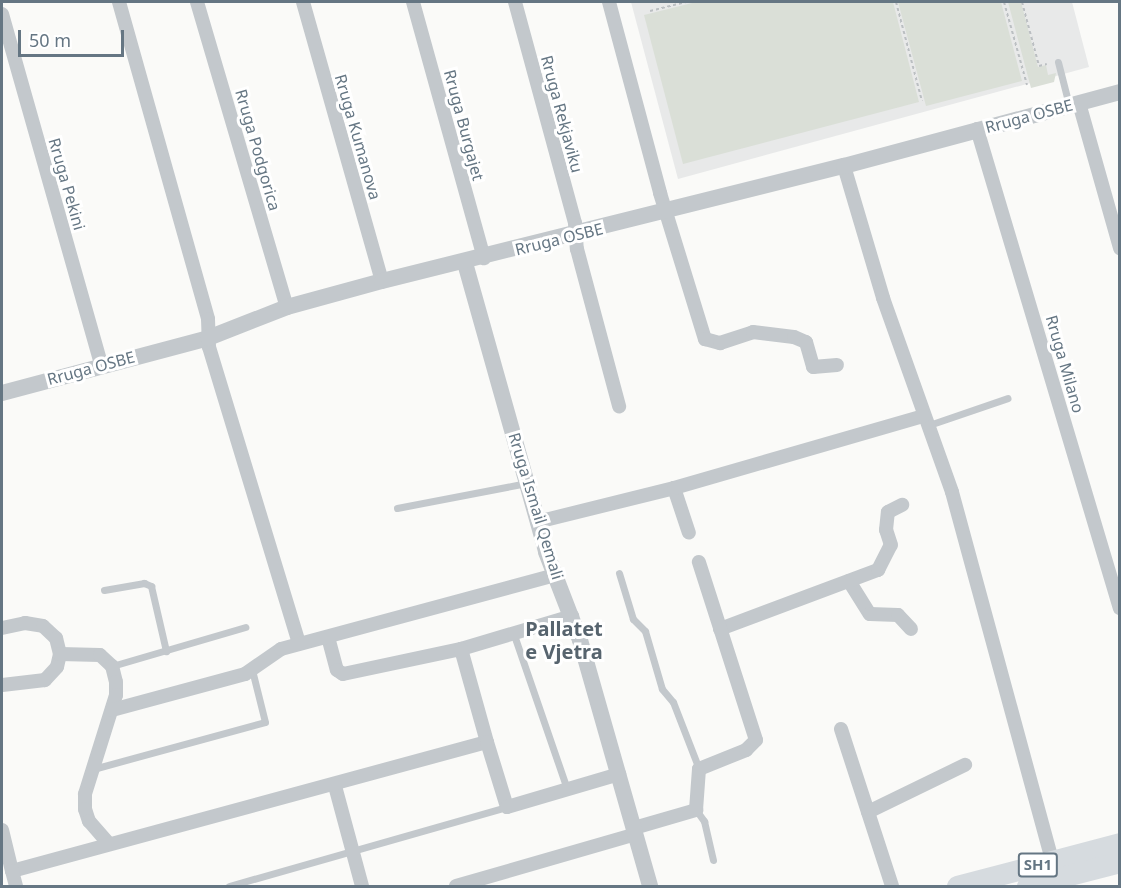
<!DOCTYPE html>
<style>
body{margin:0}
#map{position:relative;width:1121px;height:888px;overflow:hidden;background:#fafaf8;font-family:"Noto Sans",sans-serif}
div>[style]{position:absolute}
.built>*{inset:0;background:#e8e9e9}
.green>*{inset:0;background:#dadfd7}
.path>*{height:2px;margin-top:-1px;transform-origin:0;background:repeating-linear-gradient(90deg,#bbbfc2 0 3px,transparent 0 6px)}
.service>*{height:7px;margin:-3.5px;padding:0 3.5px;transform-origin:3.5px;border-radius:3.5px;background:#c3c8cc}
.minor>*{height:14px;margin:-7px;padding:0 7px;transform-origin:7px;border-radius:7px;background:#c3c8cc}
.tertiary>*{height:16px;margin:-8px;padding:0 8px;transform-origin:8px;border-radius:8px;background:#c3c8cc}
.primary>*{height:21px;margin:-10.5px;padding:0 10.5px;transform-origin:10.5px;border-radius:10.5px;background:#d6dbdf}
span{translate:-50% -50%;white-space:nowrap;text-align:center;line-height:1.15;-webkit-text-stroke:6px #fff;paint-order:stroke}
.shield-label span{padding:2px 4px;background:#fff;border:2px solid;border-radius:4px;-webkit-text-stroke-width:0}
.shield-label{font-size:15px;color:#657683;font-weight:700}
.street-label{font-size:16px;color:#657683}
.quarter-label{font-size:20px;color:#57646e;font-weight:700}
.frame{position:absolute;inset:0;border:3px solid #657683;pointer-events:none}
.scale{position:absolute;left:18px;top:30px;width:106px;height:27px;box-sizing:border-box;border:3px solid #657683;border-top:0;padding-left:8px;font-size:18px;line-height:21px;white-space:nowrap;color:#657683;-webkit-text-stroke:4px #fff;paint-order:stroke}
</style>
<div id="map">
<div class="built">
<i style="clip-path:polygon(631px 2px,1072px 2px,1089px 67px,678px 179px)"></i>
</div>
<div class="green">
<i style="clip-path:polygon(696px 2px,893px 2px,919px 102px,683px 164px,644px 15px)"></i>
<i style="clip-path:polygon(898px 2px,1001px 2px,1022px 81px,926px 106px)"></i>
<i style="clip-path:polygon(1008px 2px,1021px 2px,1038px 67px,1046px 65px,1048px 75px,1056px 73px,1054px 82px,1031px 88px)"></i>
</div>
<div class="path">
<i style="left:896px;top:2px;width:102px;rotate:75.3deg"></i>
<i style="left:1004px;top:2px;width:86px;rotate:74.5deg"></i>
<i style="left:1022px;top:2px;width:66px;rotate:75.1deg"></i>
<i style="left:1039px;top:66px;width:8px;rotate:-14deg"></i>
<i style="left:650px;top:11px;width:37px;rotate:-14deg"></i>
</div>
<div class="service">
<i style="left:1058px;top:62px;width:44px;rotate:75.7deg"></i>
<i style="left:929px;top:425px;width:83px;rotate:-18.9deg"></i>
<i style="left:397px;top:508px;width:132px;rotate:-10.9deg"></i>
<i style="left:619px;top:573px;width:48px;rotate:73.1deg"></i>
<i style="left:633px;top:619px;width:17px;rotate:45deg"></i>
<i style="left:645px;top:631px;width:60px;rotate:73.7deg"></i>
<i style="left:662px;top:689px;width:17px;rotate:50deg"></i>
<i style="left:673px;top:702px;width:72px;rotate:68.8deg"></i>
<i style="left:104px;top:590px;width:41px;rotate:-9.9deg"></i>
<i style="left:144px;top:583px;width:8px;rotate:23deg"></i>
<i style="left:151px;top:586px;width:67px;rotate:77deg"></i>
<i style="left:514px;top:635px;width:163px;rotate:71deg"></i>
<i style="left:112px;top:666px;width:139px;rotate:-16.3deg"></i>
<i style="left:93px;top:769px;width:178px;rotate:-15.3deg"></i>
<i style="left:265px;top:722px;width:54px;rotate:-104deg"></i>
<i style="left:696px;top:810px;width:14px;rotate:54deg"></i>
<i style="left:704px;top:821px;width:40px;rotate:77deg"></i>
<i style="left:229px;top:886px;width:289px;rotate:-15.9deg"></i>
</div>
<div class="minor">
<i style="left:119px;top:2px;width:329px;rotate:74.3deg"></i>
<i style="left:208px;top:319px;width:28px;rotate:88deg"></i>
<i style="left:209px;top:347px;width:310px;rotate:73.1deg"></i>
<i style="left:197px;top:2px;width:318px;rotate:73.6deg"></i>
<i style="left:303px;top:2px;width:290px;rotate:74.2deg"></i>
<i style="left:413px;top:2px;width:266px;rotate:74.5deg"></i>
<i style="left:515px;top:2px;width:229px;rotate:74.8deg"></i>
<i style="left:575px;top:223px;width:26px;rotate:86deg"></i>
<i style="left:577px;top:249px;width:163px;rotate:75deg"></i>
<i style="left:609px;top:2px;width:198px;rotate:75deg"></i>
<i style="left:660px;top:193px;width:153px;rotate:72.9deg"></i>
<i style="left:705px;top:339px;width:16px;rotate:15deg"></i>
<i style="left:720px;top:343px;width:35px;rotate:-18deg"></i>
<i style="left:753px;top:332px;width:41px;rotate:7deg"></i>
<i style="left:794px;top:337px;width:13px;rotate:23deg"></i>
<i style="left:806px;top:342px;width:26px;rotate:74deg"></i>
<i style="left:813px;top:367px;width:24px;rotate:-5deg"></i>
<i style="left:2px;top:14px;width:364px;rotate:74.2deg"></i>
<i style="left:1079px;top:103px;width:151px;rotate:74.2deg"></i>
<i style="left:977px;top:129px;width:500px;rotate:73.4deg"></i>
<i style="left:844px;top:166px;width:138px;rotate:73.5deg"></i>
<i style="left:883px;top:298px;width:206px;rotate:70.4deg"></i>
<i style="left:952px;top:492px;width:382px;rotate:74.8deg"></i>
<i style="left:674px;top:488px;width:47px;rotate:71.6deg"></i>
<i style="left:537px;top:522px;width:141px;rotate:-13.9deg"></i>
<i style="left:674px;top:488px;width:260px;rotate:-16.1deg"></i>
<i style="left:849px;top:581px;width:39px;rotate:58deg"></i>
<i style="left:870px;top:614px;width:28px;rotate:2deg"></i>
<i style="left:898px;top:615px;width:19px;rotate:47deg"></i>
<i style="left:2px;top:628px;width:24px;rotate:-12deg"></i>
<i style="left:25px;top:623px;width:18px;rotate:9deg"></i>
<i style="left:43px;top:626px;width:18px;rotate:43deg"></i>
<i style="left:56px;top:638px;width:16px;rotate:76deg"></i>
<i style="left:60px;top:654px;width:13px;rotate:103deg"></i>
<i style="left:57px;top:667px;width:18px;rotate:133deg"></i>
<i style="left:45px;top:680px;width:43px;rotate:173.4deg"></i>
<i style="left:720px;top:629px;width:169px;rotate:-20.5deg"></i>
<i style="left:878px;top:570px;width:28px;rotate:-63deg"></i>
<i style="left:891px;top:545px;width:16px;rotate:-108deg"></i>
<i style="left:886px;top:530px;width:18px;rotate:-84deg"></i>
<i style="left:888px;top:512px;width:16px;rotate:-27deg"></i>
<i style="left:328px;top:637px;width:34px;rotate:75deg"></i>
<i style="left:337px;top:670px;width:7px;rotate:34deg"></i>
<i style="left:343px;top:674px;width:121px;rotate:-12deg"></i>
<i style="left:461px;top:649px;width:116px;rotate:-16.6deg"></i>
<i style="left:461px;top:649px;width:97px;rotate:74.4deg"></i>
<i style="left:60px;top:654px;width:40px;rotate:1.4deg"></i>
<i style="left:100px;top:655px;width:16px;rotate:43deg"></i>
<i style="left:112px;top:666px;width:16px;rotate:76deg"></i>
<i style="left:116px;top:682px;width:13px;rotate:90deg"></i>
<i style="left:116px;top:695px;width:104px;rotate:107.4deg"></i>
<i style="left:85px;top:794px;width:15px;rotate:90deg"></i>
<i style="left:85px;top:809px;width:13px;rotate:72deg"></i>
<i style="left:89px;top:821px;width:30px;rotate:49deg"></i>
<i style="left:112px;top:710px;width:138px;rotate:-15.1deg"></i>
<i style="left:245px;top:674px;width:44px;rotate:-34.8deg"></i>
<i style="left:281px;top:649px;width:285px;rotate:-15.1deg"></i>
<i style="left:841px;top:729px;width:165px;rotate:72deg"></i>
<i style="left:335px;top:786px;width:104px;rotate:74.9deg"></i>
<i style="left:868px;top:812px;width:108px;rotate:-25.9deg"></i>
<i style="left:634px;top:828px;width:65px;rotate:-16.2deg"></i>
<i style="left:696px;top:810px;width:41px;rotate:-85.8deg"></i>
<i style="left:699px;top:769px;width:51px;rotate:-22deg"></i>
<i style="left:746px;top:750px;width:14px;rotate:-45deg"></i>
<i style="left:756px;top:740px;width:187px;rotate:-107.8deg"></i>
<i style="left:2px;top:830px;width:42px;rotate:76.3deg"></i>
<i style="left:12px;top:871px;width:492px;rotate:-15.2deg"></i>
<i style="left:487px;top:742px;width:68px;rotate:72.9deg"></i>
<i style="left:507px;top:807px;width:117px;rotate:-16.4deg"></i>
<i style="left:12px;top:871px;width:16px;rotate:75deg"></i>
<i style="left:456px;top:886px;width:187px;rotate:-16.1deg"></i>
</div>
<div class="tertiary">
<i style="left:465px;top:263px;width:300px;rotate:74.3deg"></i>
<i style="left:546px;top:552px;width:94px;rotate:68.9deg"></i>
<i style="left:580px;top:640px;width:256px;rotate:74.1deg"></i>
<i style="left:2px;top:393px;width:213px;rotate:-14.9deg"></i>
<i style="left:208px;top:338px;width:85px;rotate:-21.4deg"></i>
<i style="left:287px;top:307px;width:98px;rotate:-15.3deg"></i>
<i style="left:382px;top:281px;width:476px;rotate:-14deg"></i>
<i style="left:844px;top:166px;width:286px;rotate:-15deg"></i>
</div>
<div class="primary">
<i style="left:957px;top:886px;width:169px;rotate:-14.8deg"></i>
<i style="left:1027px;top:886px;width:96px;rotate:-14.5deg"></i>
</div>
<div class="shield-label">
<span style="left:1038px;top:865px">SH1</span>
</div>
<div class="street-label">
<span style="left:562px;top:114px;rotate:75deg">Rruga Rekjaviku</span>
<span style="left:1029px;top:116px;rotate:-15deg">Rruga OSBE</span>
<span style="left:464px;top:125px;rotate:75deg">Rruga Burgajet</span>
<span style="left:358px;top:137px;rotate:74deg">Rruga Kumanova</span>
<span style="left:258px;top:150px;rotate:74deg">Rruga Podgorica</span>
<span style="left:67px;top:184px;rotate:74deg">Rruga Pekini</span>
<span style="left:559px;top:239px;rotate:-14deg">Rruga OSBE</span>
<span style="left:1065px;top:364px;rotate:74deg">Rruga Milano</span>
<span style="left:91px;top:368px;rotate:-15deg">Rruga OSBE</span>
<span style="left:536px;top:506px;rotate:73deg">Rruga Ismail Qemali</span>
</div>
<div class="quarter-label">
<span style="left:564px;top:640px">Pallatet<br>e Vjetra</span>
</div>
<div class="frame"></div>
<div class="scale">50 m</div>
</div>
